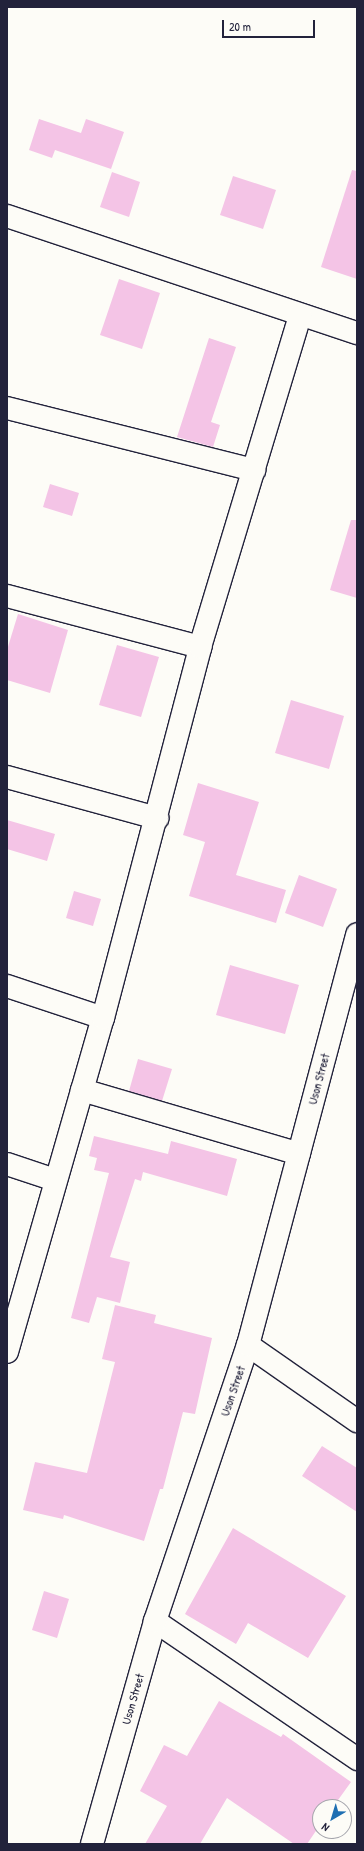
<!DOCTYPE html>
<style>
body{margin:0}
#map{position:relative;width:364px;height:1851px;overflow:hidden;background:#fdfcf7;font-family:"Patrick Hand",sans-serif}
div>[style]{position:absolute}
.building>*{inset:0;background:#f4c4e6}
.roads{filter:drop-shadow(1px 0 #22223b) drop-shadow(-1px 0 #22223b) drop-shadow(0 1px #22223b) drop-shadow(0 -1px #22223b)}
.minor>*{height:22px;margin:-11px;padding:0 11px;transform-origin:11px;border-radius:11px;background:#fdfcf7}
span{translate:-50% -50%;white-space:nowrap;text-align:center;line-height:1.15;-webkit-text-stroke:3px #fdfcf7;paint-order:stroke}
.street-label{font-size:12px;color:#22223b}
.frame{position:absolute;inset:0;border:8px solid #22223b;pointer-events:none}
.north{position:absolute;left:312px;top:1799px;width:40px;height:40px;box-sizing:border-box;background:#fdfcf7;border:1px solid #a5a5ac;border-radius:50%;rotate:218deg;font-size:11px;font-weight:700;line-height:16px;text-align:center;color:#22223b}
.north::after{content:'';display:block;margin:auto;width:14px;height:18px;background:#1f6fb2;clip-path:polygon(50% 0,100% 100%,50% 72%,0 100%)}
.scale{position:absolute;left:222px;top:20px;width:93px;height:18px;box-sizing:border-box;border:2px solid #22223b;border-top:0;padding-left:5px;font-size:12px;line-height:14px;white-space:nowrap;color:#22223b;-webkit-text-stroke:3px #fdfcf7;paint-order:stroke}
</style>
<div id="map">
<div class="building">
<i style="clip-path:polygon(39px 119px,81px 133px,86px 119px,124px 132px,111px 169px,55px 150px,52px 158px,29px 150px)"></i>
<i style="clip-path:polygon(352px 170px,357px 171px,357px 279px,321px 267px)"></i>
<i style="clip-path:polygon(112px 172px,140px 182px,129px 217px,100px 207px)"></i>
<i style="clip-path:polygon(233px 176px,276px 190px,263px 229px,220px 215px)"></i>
<i style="clip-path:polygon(119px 279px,160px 293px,142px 349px,100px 335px)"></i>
<i style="clip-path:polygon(209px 338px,236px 347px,211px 422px,220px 425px,213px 447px,177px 437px)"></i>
<i style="clip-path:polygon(50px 484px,79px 493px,72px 516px,43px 507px)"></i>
<i style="clip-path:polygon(351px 520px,357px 520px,357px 598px,330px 590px)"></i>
<i style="clip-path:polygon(18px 614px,68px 630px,50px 693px,7px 680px,7px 650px)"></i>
<i style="clip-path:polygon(117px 645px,159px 657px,141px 717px,99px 705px)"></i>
<i style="clip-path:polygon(291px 700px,344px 716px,329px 769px,275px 753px)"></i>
<i style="clip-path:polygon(198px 783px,259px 802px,236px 875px,286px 890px,276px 923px,189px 896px,205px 842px,183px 835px)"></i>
<i style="clip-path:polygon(7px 820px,55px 834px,47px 861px,7px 849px)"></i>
<i style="clip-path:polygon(299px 875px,337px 889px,323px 927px,285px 913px)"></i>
<i style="clip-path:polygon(74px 891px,101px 899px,93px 926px,66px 918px)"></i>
<i style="clip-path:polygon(230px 965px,299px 985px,285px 1034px,216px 1015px)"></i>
<i style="clip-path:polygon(138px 1059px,172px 1069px,162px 1101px,129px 1091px)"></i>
<i style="clip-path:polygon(94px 1136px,168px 1154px,171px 1141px,237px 1159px,227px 1196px,143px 1172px,141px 1181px,135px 1179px,110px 1257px,130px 1262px,120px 1303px,97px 1297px,89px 1323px,71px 1318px,109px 1173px,94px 1170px,97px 1158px,89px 1156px)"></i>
<i style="clip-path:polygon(115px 1305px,156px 1315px,154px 1323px,212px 1338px,195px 1414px,183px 1412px,163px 1489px,160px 1489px,144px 1541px,64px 1515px,63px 1519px,23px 1510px,35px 1462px,87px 1473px,115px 1362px,102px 1359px)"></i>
<i style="clip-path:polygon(322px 1446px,357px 1468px,357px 1512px,302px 1476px)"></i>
<i style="clip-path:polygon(233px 1528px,346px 1596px,308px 1658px,248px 1623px,236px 1644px,185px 1614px)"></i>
<i style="clip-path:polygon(44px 1591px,69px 1599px,57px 1638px,32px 1630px)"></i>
<i style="clip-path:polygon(219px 1701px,281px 1737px,283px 1734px,351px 1782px,333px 1807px,320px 1807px,320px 1825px,307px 1844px,294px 1844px,227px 1798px,200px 1844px,145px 1844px,167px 1806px,140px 1791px,164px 1745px,187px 1756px)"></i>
</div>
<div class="roads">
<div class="minor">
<i style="left:7px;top:216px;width:369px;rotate:18.5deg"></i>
<i style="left:7px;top:408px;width:255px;rotate:14.1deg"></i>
<i style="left:7px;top:596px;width:200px;rotate:14.8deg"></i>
<i style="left:7px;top:777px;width:156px;rotate:15.3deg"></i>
<i style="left:7px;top:986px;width:101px;rotate:18.4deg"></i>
<i style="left:82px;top:1090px;width:226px;rotate:16.4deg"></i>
<i style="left:7px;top:1164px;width:51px;rotate:18.4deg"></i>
<i style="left:248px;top:1345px;width:133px;rotate:34.9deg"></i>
<i style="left:7px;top:1352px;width:348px;rotate:-74deg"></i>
<i style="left:103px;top:1018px;width:383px;rotate:-75.3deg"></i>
<i style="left:200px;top:647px;width:347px;rotate:-73.2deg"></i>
<i style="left:155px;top:1621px;width:245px;rotate:34.3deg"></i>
<i style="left:92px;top:1844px;width:232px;rotate:-74.2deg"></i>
<i style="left:155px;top:1621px;width:291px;rotate:-71.4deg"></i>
<i style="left:248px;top:1345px;width:425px;rotate:-75.1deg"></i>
</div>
</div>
<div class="street-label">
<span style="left:319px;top:1079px;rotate:-75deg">Uson Street</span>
<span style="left:233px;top:1391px;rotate:-71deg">Uson Street</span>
<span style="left:133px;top:1699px;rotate:-74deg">Uson Street</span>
</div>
<div class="frame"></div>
<div class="north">N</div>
<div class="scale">20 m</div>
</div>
